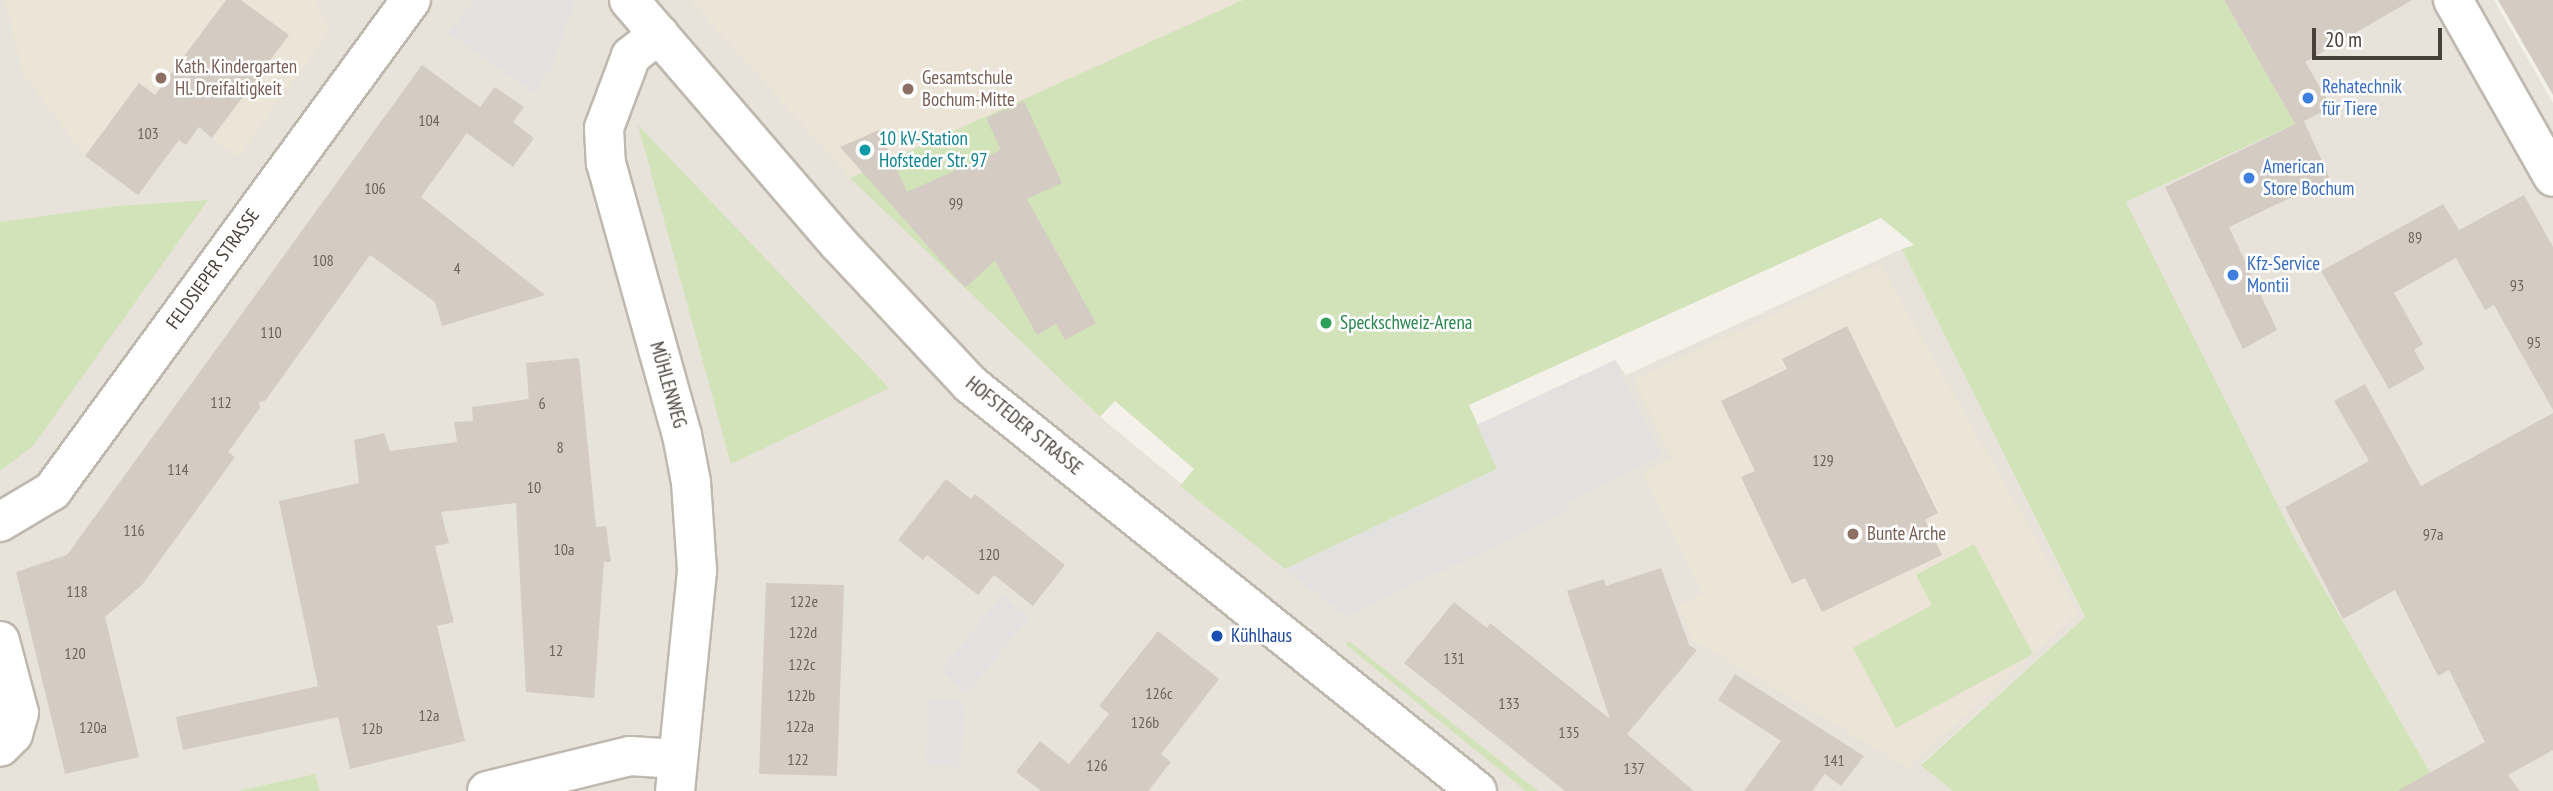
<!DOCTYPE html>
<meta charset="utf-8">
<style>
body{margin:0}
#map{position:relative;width:2553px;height:791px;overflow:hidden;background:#f4f1eb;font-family:"PT Sans Narrow",sans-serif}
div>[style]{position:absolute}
.residential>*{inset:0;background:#e7e2da}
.education>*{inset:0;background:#ebe4d7}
.green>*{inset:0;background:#d2e3b9}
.parking>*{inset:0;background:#e3e1df}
.building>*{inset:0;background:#d4ccc2}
.roads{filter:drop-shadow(2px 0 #beb8ae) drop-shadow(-2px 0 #beb8ae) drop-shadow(0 2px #beb8ae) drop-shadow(0 -2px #beb8ae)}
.street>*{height:38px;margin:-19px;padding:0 19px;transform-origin:19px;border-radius:19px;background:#fff}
.dots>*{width:19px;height:19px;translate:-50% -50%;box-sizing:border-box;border:4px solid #fff;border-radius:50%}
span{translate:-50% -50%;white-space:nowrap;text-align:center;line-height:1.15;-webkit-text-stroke:5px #fff;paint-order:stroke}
.number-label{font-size:16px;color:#6a645c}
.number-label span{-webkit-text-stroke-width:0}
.education-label{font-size:19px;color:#785e54}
.left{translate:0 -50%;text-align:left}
.shop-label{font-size:19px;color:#366cbe}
.culture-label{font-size:19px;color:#0d838f}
.street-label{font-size:19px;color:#47413a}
.leisure-label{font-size:19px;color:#27864d}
.transit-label{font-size:19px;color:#164399}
.scale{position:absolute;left:2312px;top:28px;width:130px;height:32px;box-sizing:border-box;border:4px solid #47413a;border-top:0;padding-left:9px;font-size:21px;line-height:24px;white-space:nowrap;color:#47413a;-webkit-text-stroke:5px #fff;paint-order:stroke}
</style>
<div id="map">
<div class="residential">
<i style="clip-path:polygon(0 0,1243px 0,851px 178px,1100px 417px,1285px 569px,1497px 469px,1477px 425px,1615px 360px,1626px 375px,1902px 249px,2085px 617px,1921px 764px,1953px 791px,320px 791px,315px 774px,237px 791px,0 791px)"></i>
<i style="clip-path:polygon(2224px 0,2494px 0,2553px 103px,2553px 791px,2441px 791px,2294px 537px,2126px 202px,2295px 124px)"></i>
</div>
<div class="education">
<i style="clip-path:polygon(5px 0,315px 0,331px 29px,238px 157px,139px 83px,85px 156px,23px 73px)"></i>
<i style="clip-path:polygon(690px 0,1243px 0,850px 178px)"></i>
<i style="clip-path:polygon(1880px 264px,2078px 613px,1908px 768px,1692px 639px,1678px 605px,1703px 594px,1643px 474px,1672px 459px,1634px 380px)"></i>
</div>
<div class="green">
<i style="clip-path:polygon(1243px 0,2224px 0,2295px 124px,2126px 202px,2294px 537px,2441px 791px,1953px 791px,1921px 765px,2085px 617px,1902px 249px,1914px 245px,1881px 218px,1469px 405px,1497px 469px,1285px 569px,1180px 486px,1194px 469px,1115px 401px,1100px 417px,850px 178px)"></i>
<i style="clip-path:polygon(638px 125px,889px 388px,731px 464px)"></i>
<i style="clip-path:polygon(208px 200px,33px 446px,0 471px,0 222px,117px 206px)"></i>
<i style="clip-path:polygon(1974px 544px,2033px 654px,1896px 728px,1853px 648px,1932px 605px,1916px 575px)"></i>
<i style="clip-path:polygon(1349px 641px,1538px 791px,1526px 791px,1346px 645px)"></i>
<i style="clip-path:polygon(315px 774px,320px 791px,237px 791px)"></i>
</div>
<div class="parking">
<i style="clip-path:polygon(474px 0,575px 0,551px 68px,533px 92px,449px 33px)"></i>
<i style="clip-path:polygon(1615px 360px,1662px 456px,1565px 504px,1569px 511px,1346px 616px,1285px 569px,1497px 469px,1477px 425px)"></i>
<i style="clip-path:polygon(1002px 595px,1029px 617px,968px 693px,941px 671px)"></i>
<i style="clip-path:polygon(928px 701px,963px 701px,961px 767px,926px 766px)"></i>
</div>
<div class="building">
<i style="clip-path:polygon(226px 0,241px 0,289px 35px,212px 138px,199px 127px,186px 145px,179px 140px,138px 195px,85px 156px,139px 83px,155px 95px)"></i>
<i style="clip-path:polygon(2224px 0,2412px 0,2305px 62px,2332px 107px,2304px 121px,2330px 179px,2229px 227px,2277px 330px,2243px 349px,2165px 187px,2295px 124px)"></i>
<i style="clip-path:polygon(2498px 0,2553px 0,2553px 95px)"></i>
<i style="clip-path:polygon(422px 65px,480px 107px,495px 87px,524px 107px,513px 122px,534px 138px,513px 167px,467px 133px,421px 197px,545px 295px,442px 326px,435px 302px,370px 255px,265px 401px,259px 402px,260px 408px,228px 452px,235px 457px,142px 585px,105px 617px,139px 757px,65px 774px,16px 572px,67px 555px)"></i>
<i style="clip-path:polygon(1024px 101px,1062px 183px,1027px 199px,1096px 323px,1065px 340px,1056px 324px,1037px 335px,995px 261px,965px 288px,840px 147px,879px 130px,907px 192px,1001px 150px,986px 118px)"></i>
<i style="clip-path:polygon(2524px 195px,2553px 247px,2553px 410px,2494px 305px,2485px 310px,2456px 258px,2394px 293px,2423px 344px,2414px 350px,2425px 369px,2389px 389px,2321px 271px,2443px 204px,2459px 230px)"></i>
<i style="clip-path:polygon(1847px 326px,1938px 513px,1925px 520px,1942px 555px,1822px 612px,1805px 578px,1792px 584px,1774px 547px,1741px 477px,1755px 471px,1721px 401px,1787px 369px,1782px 359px)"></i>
<i style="clip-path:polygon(579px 358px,596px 527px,606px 526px,611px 562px,604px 562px,594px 698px,526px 692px,516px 503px,441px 512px,449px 543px,435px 546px,454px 622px,437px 626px,465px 741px,350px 769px,338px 717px,183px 750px,176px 717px,318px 686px,279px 501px,359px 483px,354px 440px,384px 433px,390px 451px,457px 442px,454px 422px,473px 421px,472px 407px,529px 399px,526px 363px)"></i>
<i style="clip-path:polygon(2365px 384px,2421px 486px,2553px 413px,2553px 750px,2508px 775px,2520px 791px,2397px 791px,2485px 742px,2449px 670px,2438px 676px,2395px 590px,2343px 619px,2285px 507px,2369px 461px,2334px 401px)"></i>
<i style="clip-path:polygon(946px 479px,971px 499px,975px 494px,1065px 565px,1033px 606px,994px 575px,978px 595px,927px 555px,923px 560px,898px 540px)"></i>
<i style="clip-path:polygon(1661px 568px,1689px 645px,1697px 650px,1627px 734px,1694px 791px,1565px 791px,1404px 663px,1454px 602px,1487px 628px,1490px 623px,1610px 719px,1567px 591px,1604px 579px,1606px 586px)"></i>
<i style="clip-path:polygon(766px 583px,844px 585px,837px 776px,759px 774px)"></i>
<i style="clip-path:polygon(1158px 631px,1219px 679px,1161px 754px,1171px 762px,1148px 791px,1041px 791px,1016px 772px,1040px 741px,1069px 764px,1109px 714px,1099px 706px)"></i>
<i style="clip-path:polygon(1735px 674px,1864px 756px,1841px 786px,1825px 774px,1812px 791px,1744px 791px,1781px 741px,1718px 700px)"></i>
</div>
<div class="roads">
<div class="street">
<i style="left:629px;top:0;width:322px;rotate:49.3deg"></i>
<i style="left:839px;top:244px;width:192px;rotate:46.9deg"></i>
<i style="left:970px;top:384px;width:650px;rotate:38.76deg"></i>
<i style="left:2453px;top:0;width:203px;rotate:60.5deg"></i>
<i style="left:659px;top:34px;width:36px;rotate:142deg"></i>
<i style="left:631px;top:56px;width:77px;rotate:110.6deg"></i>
<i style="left:604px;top:128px;width:35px;rotate:87deg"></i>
<i style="left:606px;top:163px;width:282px;rotate:74.4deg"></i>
<i style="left:682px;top:435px;width:48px;rotate:79.2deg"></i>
<i style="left:691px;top:482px;width:89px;rotate:86.1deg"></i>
<i style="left:697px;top:571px;width:221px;rotate:95.7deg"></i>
<i style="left:0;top:522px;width:61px;rotate:-30.8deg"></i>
<i style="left:52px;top:491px;width:608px;rotate:-53.83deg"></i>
<i style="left:0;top:641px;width:74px;rotate:75.2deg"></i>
<i style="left:19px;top:713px;width:22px;rotate:106deg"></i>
<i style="left:13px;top:734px;width:18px;rotate:135deg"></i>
<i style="left:487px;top:791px;width:147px;rotate:-13.8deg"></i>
<i style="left:630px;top:756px;width:47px;rotate:3.7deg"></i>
</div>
</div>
<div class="dots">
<i style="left:161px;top:78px;background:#8d6e63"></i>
<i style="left:908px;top:89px;background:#8d6e63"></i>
<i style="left:2308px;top:98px;background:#3f7fe0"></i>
<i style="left:865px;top:150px;background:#0f9aa8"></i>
<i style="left:2249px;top:178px;background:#3f7fe0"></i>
<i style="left:2233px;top:275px;background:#3f7fe0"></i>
<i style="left:1326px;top:323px;background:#2e9e5b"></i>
<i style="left:1853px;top:534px;background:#8d6e63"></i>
<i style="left:1217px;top:636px;background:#1a4fb4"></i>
</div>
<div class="number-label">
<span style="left:429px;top:120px">104</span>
<span style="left:148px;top:133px">103</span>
<span style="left:375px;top:188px">106</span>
<span style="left:956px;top:203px">99</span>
<span style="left:2415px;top:237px">89</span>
<span style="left:323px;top:260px">108</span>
<span style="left:457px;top:268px">4</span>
<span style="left:2517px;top:285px">93</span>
<span style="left:271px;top:332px">110</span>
<span style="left:2534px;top:342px">95</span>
<span style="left:221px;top:402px">112</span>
<span style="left:542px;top:403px">6</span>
<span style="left:560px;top:447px">8</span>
<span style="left:1823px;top:460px">129</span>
<span style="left:178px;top:469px">114</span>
<span style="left:534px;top:487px">10</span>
<span style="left:134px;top:530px">116</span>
<span style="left:2433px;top:534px">97a</span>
<span style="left:564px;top:549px">10a</span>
<span style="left:989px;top:554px">120</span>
<span style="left:77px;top:591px">118</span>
<span style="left:804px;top:601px">122e</span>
<span style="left:803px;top:632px">122d</span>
<span style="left:556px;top:650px">12</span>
<span style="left:75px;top:653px">120</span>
<span style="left:1454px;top:658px">131</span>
<span style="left:802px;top:664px">122c</span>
<span style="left:1159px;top:693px">126c</span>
<span style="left:801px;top:695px">122b</span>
<span style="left:1509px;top:703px">133</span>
<span style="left:429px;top:715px">12a</span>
<span style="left:1145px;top:722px">126b</span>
<span style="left:800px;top:726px">122a</span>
<span style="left:93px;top:727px">120a</span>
<span style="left:372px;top:728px">12b</span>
<span style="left:1569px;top:732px">135</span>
<span style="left:798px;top:759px">122</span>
<span style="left:1834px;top:760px">141</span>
<span style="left:1097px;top:765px">126</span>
<span style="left:1634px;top:768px">137</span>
</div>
<div class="education-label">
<span class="left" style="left:175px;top:78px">Kath. Kindergarten<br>Hl. Dreifaltigkeit</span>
<span class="left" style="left:922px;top:89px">Gesamtschule<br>Bochum-Mitte</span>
<span class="left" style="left:1867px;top:534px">Bunte Arche</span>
</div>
<div class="shop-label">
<span class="left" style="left:2322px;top:98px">Rehatechnik<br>für Tiere</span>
<span class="left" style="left:2263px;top:178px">American<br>Store Bochum</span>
<span class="left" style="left:2247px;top:275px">Kfz-Service<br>Montii</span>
</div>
<div class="culture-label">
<span class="left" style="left:879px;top:150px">10 kV-Station<br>Hofsteder Str. 97</span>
</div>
<div class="street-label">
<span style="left:213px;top:269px;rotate:-54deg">FELDSIEPER STRASSE</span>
<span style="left:668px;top:385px;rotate:74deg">MÜHLENWEG</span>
<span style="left:1024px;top:426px;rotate:39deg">HOFSTEDER STRASSE</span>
</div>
<div class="leisure-label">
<span class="left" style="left:1340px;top:323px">Speckschweiz-Arena</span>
</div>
<div class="transit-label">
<span class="left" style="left:1231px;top:636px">Kühlhaus</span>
</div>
<div class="scale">20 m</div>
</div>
